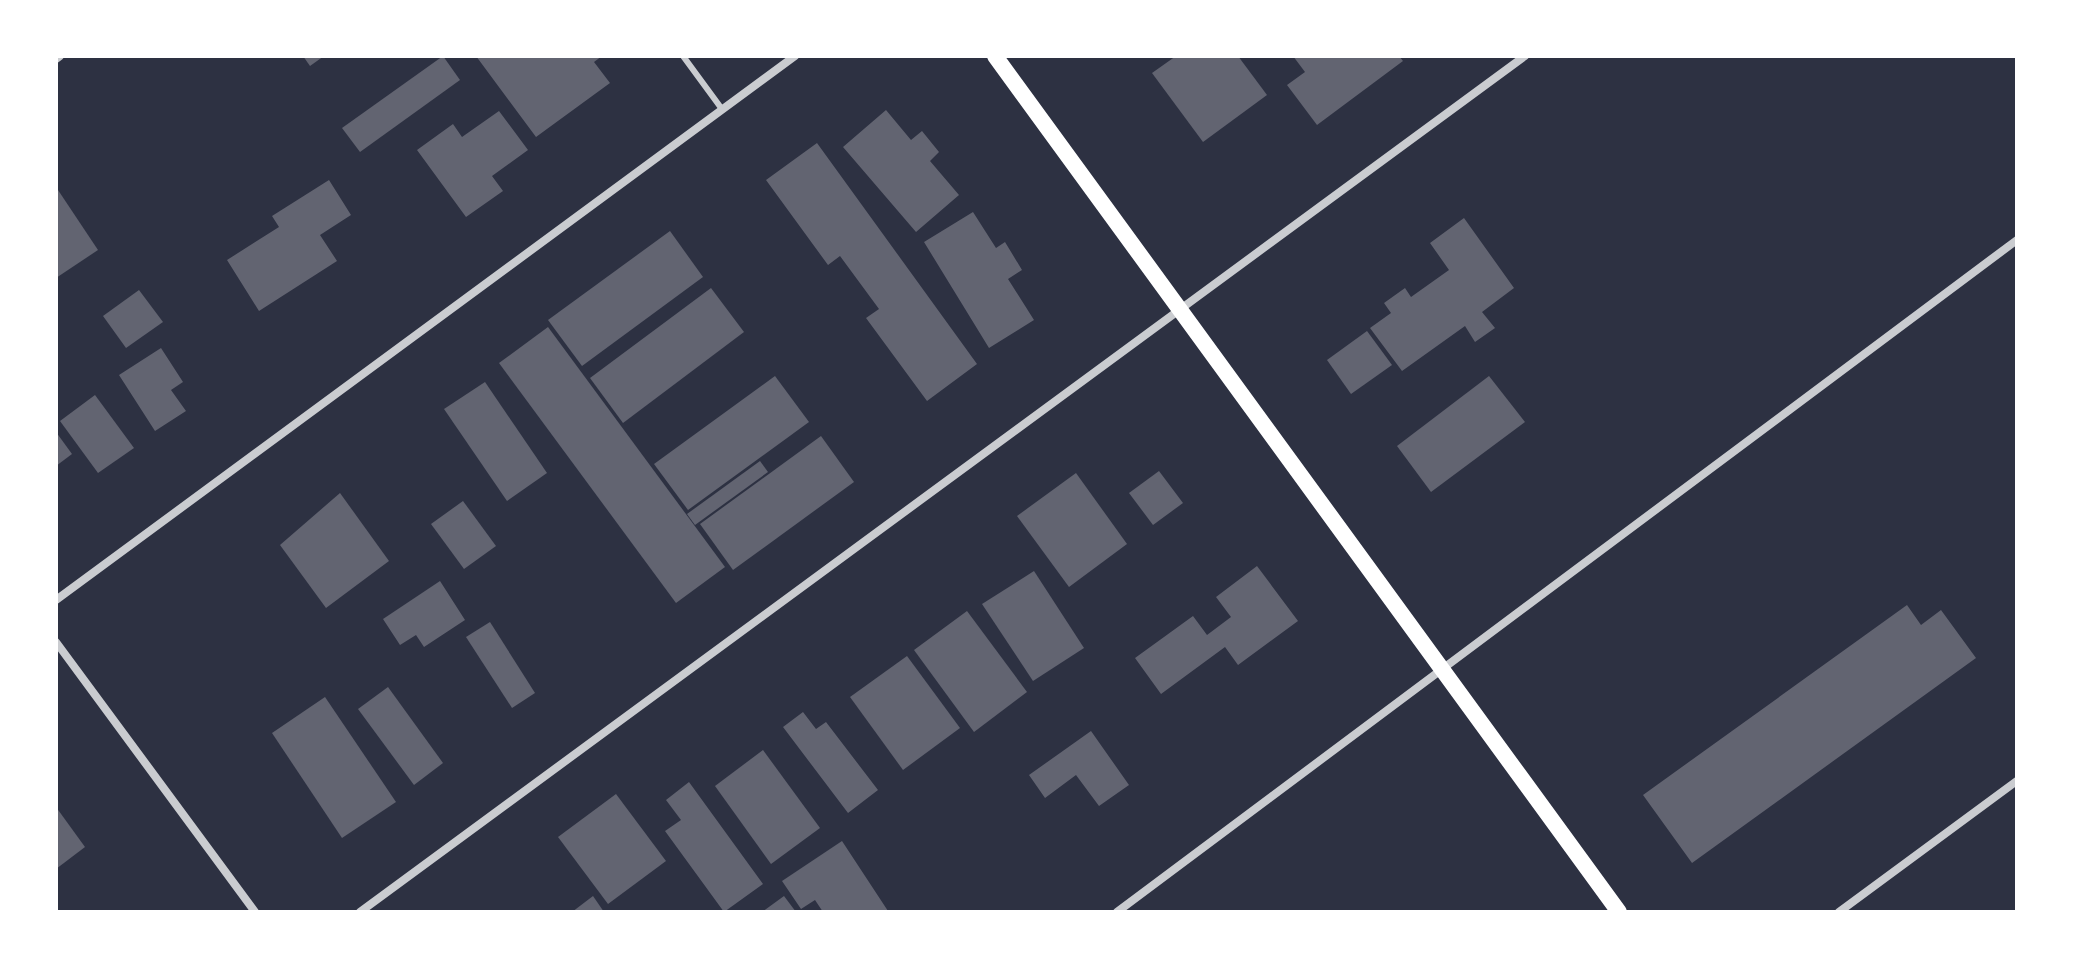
<!DOCTYPE html>
<style>
body{margin:0}
#map{position:relative;width:2073px;height:968px;overflow:hidden;background:#2d3142;font-family:Karla,sans-serif}
div>[style]{position:absolute}
.building>*{inset:0;background:#626471}
.service>*{height:6px;margin:-3px;padding:0 3px;transform-origin:3px;border-radius:3px;background:#caccd0}
.minor>*{height:8px;margin:-4px;padding:0 4px;transform-origin:4px;border-radius:4px;background:#caccd0}
.secondary>*{height:16px;margin:-8px;padding:0 8px;transform-origin:8px;border-radius:8px;background:#fff}
span{translate:-50% -50%;white-space:nowrap;text-align:center;line-height:1.15;-webkit-text-stroke:8px #fff;paint-order:stroke}
.frame{position:absolute;inset:0;border:58px solid #fff;pointer-events:none}
</style>
<div id="map">
<div class="building">
<i style="clip-path:polygon(303px 56px,324px 56px,310px 66px)"></i>
<i style="clip-path:polygon(443px 56px,460px 80px,360px 152px,342px 128px)"></i>
<i style="clip-path:polygon(476px 56px,602px 56px,594px 62px,610px 83px,536px 137px)"></i>
<i style="clip-path:polygon(1176px 56px,1238px 56px,1267px 95px,1203px 142px,1152px 73px)"></i>
<i style="clip-path:polygon(1293px 56px,1399px 56px,1403px 61px,1317px 125px,1287px 85px,1305px 72px)"></i>
<i style="clip-path:polygon(886px 110px,911px 140px,922px 131px,939px 152px,930px 161px,959px 195px,916px 232px,843px 147px)"></i>
<i style="clip-path:polygon(499px 111px,528px 150px,492px 176px,503px 191px,466px 217px,417px 150px,453px 124px,462px 137px)"></i>
<i style="clip-path:polygon(817px 143px,977px 364px,927px 401px,866px 318px,879px 309px,840px 256px,828px 265px,766px 180px)"></i>
<i style="clip-path:polygon(329px 180px,351px 215px,320px 235px,337px 261px,259px 311px,227px 260px,279px 227px,272px 216px)"></i>
<i style="clip-path:polygon(56px 187px,98px 250px,56px 278px)"></i>
<i style="clip-path:polygon(973px 212px,996px 248px,1005px 242px,1022px 270px,1008px 279px,1034px 320px,989px 348px,924px 242px)"></i>
<i style="clip-path:polygon(1464px 218px,1514px 288px,1482px 312px,1495px 328px,1475px 342px,1465px 326px,1402px 371px,1370px 328px,1391px 313px,1384px 303px,1405px 288px,1411px 297px,1449px 270px,1430px 243px)"></i>
<i style="clip-path:polygon(670px 231px,703px 277px,582px 366px,548px 320px)"></i>
<i style="clip-path:polygon(711px 288px,744px 332px,623px 423px,590px 378px)"></i>
<i style="clip-path:polygon(139px 290px,163px 322px,126px 348px,103px 316px)"></i>
<i style="clip-path:polygon(548px 327px,725px 567px,676px 603px,499px 363px)"></i>
<i style="clip-path:polygon(1367px 331px,1392px 365px,1351px 394px,1327px 360px)"></i>
<i style="clip-path:polygon(161px 348px,183px 382px,171px 390px,186px 411px,155px 431px,119px 375px)"></i>
<i style="clip-path:polygon(775px 376px,809px 422px,688px 510px,654px 464px)"></i>
<i style="clip-path:polygon(1489px 376px,1525px 422px,1431px 492px,1397px 446px)"></i>
<i style="clip-path:polygon(485px 382px,547px 473px,507px 501px,444px 409px)"></i>
<i style="clip-path:polygon(95px 395px,134px 448px,98px 473px,60px 421px)"></i>
<i style="clip-path:polygon(56px 432px,72px 454px,56px 466px)"></i>
<i style="clip-path:polygon(821px 436px,854px 482px,733px 570px,700px 524px)"></i>
<i style="clip-path:polygon(760px 461px,768px 472px,695px 525px,687px 514px)"></i>
<i style="clip-path:polygon(1159px 471px,1183px 503px,1153px 525px,1129px 493px)"></i>
<i style="clip-path:polygon(1076px 473px,1127px 544px,1069px 587px,1017px 516px)"></i>
<i style="clip-path:polygon(340px 493px,389px 561px,326px 608px,280px 545px)"></i>
<i style="clip-path:polygon(463px 501px,496px 546px,464px 569px,431px 524px)"></i>
<i style="clip-path:polygon(1257px 566px,1298px 621px,1238px 665px,1225px 647px,1161px 694px,1135px 658px,1193px 616px,1207px 635px,1231px 617px,1216px 597px)"></i>
<i style="clip-path:polygon(1034px 571px,1084px 648px,1033px 681px,982px 604px)"></i>
<i style="clip-path:polygon(440px 581px,465px 620px,424px 647px,416px 635px,400px 645px,383px 619px)"></i>
<i style="clip-path:polygon(1907px 605px,1921px 625px,1941px 610px,1976px 658px,1692px 863px,1643px 795px)"></i>
<i style="clip-path:polygon(967px 611px,1027px 692px,974px 732px,914px 650px)"></i>
<i style="clip-path:polygon(490px 622px,535px 693px,512px 708px,466px 637px)"></i>
<i style="clip-path:polygon(907px 656px,960px 728px,903px 770px,850px 697px)"></i>
<i style="clip-path:polygon(388px 687px,443px 763px,414px 785px,358px 709px)"></i>
<i style="clip-path:polygon(325px 697px,396px 802px,342px 838px,272px 733px)"></i>
<i style="clip-path:polygon(803px 712px,816px 729px,826px 722px,878px 790px,848px 813px,783px 727px)"></i>
<i style="clip-path:polygon(1091px 731px,1129px 785px,1099px 806px,1076px 775px,1045px 798px,1029px 775px)"></i>
<i style="clip-path:polygon(763px 750px,820px 828px,771px 864px,715px 786px)"></i>
<i style="clip-path:polygon(689px 782px,763px 884px,724px 912px,665px 831px,681px 820px,666px 800px)"></i>
<i style="clip-path:polygon(616px 794px,666px 861px,608px 904px,558px 837px)"></i>
<i style="clip-path:polygon(56px 807px,85px 847px,56px 869px)"></i>
<i style="clip-path:polygon(842px 841px,888px 911px,886px 912px,823px 912px,815px 900px,801px 909px,782px 881px)"></i>
<i style="clip-path:polygon(593px 896px,604px 912px,572px 912px)"></i>
<i style="clip-path:polygon(784px 896px,796px 912px,762px 912px)"></i>
</div>
<div class="service">
<i style="left:683px;top:56px;width:66px;rotate:53.7deg"></i>
</div>
<div class="minor">
<i style="left:56px;top:59px;width:5px;rotate:-37deg"></i>
<i style="left:56px;top:600px;width:918px;rotate:-36.36deg"></i>
<i style="left:56px;top:642px;width:335px;rotate:53.6deg"></i>
<i style="left:360px;top:912px;width:1446px;rotate:-36.31deg"></i>
<i style="left:1117px;top:912px;width:1123px;rotate:-36.75deg"></i>
<i style="left:1839px;top:912px;width:221px;rotate:-36.4deg"></i>
</div>
<div class="secondary">
<i style="left:995px;top:56px;width:1059px;rotate:53.91deg"></i>
</div>
<div class="frame"></div>
</div>
